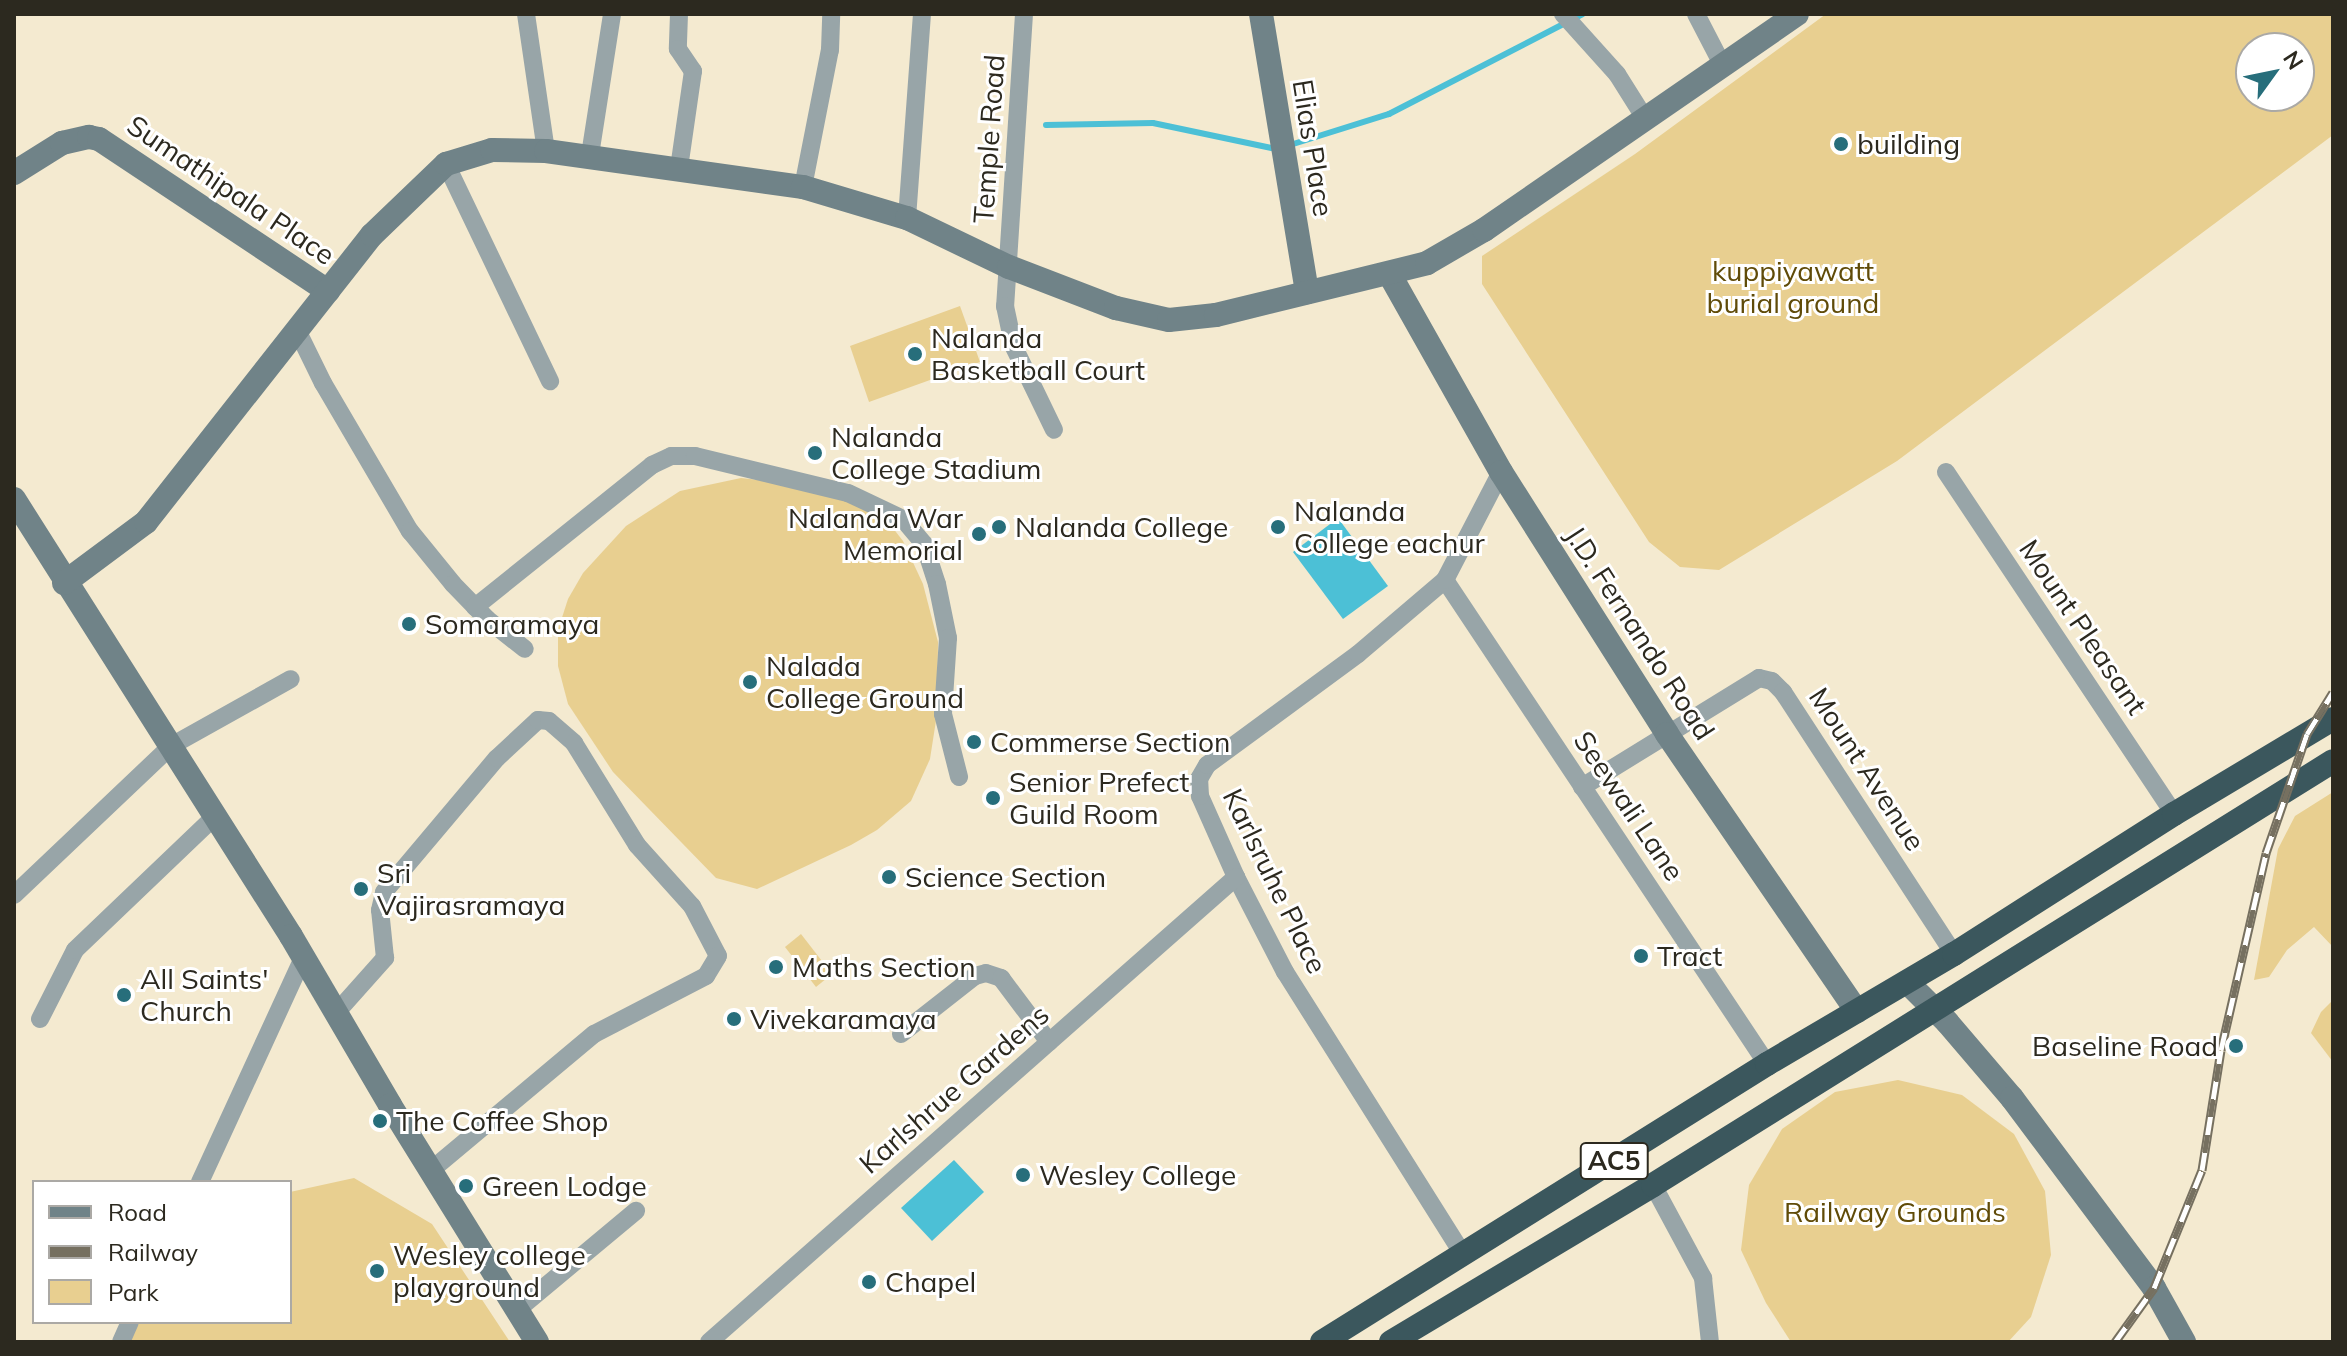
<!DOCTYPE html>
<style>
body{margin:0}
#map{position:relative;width:2347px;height:1356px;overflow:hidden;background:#f4ead0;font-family:Mulish,sans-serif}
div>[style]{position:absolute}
.green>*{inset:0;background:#e8cf90}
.water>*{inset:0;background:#4cc0d6}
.stream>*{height:6px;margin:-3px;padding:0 3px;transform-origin:3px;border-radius:3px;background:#4cc0d6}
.street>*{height:18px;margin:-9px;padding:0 9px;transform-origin:9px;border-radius:9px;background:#98a5a8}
.secondary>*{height:24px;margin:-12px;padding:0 12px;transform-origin:12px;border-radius:12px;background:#708388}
.highway>*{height:24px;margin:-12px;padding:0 12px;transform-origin:12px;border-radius:12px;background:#3b575d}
.rail>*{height:9px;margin-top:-4.5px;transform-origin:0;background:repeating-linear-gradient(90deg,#fff 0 18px,#767060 0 36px);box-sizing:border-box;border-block:2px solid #767060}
.dots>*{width:22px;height:22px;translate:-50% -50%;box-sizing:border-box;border:4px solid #fff;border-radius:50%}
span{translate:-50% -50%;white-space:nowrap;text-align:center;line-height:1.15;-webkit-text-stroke:6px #fff;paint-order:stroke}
.shield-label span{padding:2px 6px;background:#fff;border:2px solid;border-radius:6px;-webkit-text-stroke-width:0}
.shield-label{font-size:26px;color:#2c291f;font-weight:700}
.street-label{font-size:28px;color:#2c291f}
.poi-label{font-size:28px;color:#2c291f}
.left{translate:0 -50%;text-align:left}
.right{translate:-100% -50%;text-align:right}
.park-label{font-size:28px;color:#604b08}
.frame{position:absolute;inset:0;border:16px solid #2c291f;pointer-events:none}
.legend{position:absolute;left:32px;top:1180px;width:260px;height:144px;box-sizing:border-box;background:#fff;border:2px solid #aba9a5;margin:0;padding:10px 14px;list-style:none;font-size:24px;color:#2c291f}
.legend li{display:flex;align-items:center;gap:16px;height:40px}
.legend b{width:40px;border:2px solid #aba9a5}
.north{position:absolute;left:2235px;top:32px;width:80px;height:80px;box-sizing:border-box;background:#fff;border:2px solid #aba9a5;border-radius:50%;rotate:57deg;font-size:22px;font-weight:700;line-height:32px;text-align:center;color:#2c291f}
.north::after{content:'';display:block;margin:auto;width:28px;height:36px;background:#276e7b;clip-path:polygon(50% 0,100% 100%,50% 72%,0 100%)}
</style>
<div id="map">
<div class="green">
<i style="clip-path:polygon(evenodd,1826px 14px,2331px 14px,2333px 135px,1897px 461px,1719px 570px,1680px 567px,1649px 542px,1482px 284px,1482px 256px,1635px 154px,1826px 14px,2299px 48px,2299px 96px,2251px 96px,2251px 48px,2299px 48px)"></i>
<i style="clip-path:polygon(960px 306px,980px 362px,869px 402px,850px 346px)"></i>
<i style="clip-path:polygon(741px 478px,786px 483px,870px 508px,889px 523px,903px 541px,923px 584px,938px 642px,937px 714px,930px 759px,911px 801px,877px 830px,851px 845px,757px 889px,716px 878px,613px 772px,568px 704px,558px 666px,558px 630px,568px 599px,583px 573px,626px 526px,680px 491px)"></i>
<i style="clip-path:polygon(2333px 792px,2333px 947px,2314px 927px,2287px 950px,2269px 977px,2254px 980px,2278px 849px,2295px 816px)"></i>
<i style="clip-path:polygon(801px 934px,832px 974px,816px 987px,785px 947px)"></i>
<i style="clip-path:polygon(2333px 1000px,2333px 1062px,2311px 1033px,2321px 1012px)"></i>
<i style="clip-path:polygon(1898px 1080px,1962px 1095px,2014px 1134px,2045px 1191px,2051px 1255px,2031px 1317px,2008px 1342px,1791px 1342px,1766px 1303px,1741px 1250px,1749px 1185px,1782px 1129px,1835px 1092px)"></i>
<i style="clip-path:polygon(354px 1178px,432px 1224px,510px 1342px,126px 1342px,136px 1322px,290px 1322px,290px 1192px)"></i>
</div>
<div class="water">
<i style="clip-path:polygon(1338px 518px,1388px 586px,1343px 619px,1293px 552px)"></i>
<i style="clip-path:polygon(954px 1160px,984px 1192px,932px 1241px,901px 1208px)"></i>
</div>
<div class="stream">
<i style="left:1046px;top:125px;width:107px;rotate:-1.1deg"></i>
<i style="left:1153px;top:123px;width:126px;rotate:11.9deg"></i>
<i style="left:1290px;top:145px;width:104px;rotate:-17.4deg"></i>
<i style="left:1389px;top:114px;width:218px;rotate:-27.3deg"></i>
</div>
<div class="street">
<i style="left:526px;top:14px;width:138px;rotate:81.7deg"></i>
<i style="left:679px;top:14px;width:35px;rotate:92deg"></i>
<i style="left:678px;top:49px;width:27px;rotate:56deg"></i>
<i style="left:693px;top:71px;width:98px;rotate:98.2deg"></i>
<i style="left:1024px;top:14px;width:293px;rotate:93.7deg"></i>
<i style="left:1005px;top:306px;width:40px;rotate:78deg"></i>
<i style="left:1013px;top:345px;width:94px;rotate:64.2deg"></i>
<i style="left:1563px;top:14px;width:81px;rotate:48deg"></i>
<i style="left:1617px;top:74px;width:54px;rotate:57.8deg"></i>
<i style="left:1696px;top:14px;width:59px;rotate:62.6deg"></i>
<i style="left:590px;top:155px;width:143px;rotate:-81.1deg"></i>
<i style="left:446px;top:164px;width:241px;rotate:64.4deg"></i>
<i style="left:803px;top:187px;width:140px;rotate:-78.9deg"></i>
<i style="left:830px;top:50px;width:36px;rotate:-88deg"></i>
<i style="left:907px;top:218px;width:205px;rotate:-85.8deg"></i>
<i style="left:297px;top:330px;width:59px;rotate:63.9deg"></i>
<i style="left:323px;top:383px;width:172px;rotate:59.6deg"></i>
<i style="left:410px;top:531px;width:68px;rotate:50.9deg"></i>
<i style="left:453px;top:584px;width:49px;rotate:45.8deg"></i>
<i style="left:487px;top:619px;width:48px;rotate:38.3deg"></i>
<i style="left:1946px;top:472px;width:411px;rotate:56.3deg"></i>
<i style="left:1445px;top:580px;width:581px;rotate:56.36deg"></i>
<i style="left:475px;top:607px;width:227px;rotate:-38.7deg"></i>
<i style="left:652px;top:465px;width:21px;rotate:-25deg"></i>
<i style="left:671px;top:456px;width:24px"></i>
<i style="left:695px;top:456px;width:157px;rotate:13.6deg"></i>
<i style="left:848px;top:493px;width:61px;rotate:25.3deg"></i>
<i style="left:903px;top:519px;width:33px;rotate:50deg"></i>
<i style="left:924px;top:544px;width:42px;rotate:72deg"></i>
<i style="left:937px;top:584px;width:55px;rotate:78.5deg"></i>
<i style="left:948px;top:638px;width:76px;rotate:93.8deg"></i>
<i style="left:943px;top:714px;width:65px;rotate:75.7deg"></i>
<i style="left:1582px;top:787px;width:208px;rotate:-31.6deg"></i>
<i style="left:1759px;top:678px;width:13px;rotate:13deg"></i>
<i style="left:1772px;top:681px;width:16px;rotate:45deg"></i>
<i style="left:1783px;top:692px;width:313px;rotate:56.9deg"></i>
<i style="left:14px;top:895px;width:216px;rotate:-43.5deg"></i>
<i style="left:171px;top:746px;width:137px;rotate:-29.2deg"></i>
<i style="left:336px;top:1013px;width:74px;rotate:-48.3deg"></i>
<i style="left:385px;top:958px;width:48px;rotate:-95.9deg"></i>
<i style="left:380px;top:910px;width:18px;rotate:-77deg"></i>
<i style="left:384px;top:892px;width:175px;rotate:-49.9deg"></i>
<i style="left:497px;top:758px;width:56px;rotate:-42.8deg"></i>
<i style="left:538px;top:720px;width:11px;rotate:5deg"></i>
<i style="left:549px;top:721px;width:33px;rotate:41deg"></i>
<i style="left:574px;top:743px;width:120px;rotate:58.3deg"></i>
<i style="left:637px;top:845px;width:82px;rotate:48deg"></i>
<i style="left:692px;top:906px;width:56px;rotate:62.5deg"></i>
<i style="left:718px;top:956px;width:23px;rotate:121deg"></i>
<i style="left:706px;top:976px;width:126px;rotate:152.6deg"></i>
<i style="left:594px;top:1034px;width:214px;rotate:140.1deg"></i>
<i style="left:40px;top:1019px;width:77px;rotate:-63.1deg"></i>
<i style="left:75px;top:950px;width:194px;rotate:-43.7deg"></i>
<i style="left:901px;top:1034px;width:94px;rotate:-38.1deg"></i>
<i style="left:975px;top:976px;width:11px;rotate:-15deg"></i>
<i style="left:986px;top:973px;width:16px;rotate:18deg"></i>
<i style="left:1001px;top:978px;width:80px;rotate:53.1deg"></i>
<i style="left:200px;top:1182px;width:247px;rotate:-65.3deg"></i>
<i style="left:1653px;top:1185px;width:106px;rotate:61.7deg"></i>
<i style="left:1703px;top:1278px;width:64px;rotate:83.8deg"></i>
<i style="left:1464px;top:1256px;width:336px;rotate:-122.2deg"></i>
<i style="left:1285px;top:972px;width:107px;rotate:-117.3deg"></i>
<i style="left:1236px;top:877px;width:89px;rotate:-114deg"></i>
<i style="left:1200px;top:796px;width:17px;rotate:-93deg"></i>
<i style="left:1199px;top:779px;width:16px;rotate:-60deg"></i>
<i style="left:1207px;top:765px;width:187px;rotate:-36.3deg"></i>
<i style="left:1358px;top:654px;width:114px;rotate:-40.4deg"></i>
<i style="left:1445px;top:580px;width:122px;rotate:-62.6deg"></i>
<i style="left:517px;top:1310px;width:155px;rotate:-39.8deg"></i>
<i style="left:121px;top:1342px;width:22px;rotate:-66deg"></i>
<i style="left:709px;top:1342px;width:703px;rotate:-41.42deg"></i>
</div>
<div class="secondary">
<i style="left:1261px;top:14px;width:282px;rotate:80.6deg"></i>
<i style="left:14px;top:173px;width:57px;rotate:-32deg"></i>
<i style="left:62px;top:143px;width:28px;rotate:-13deg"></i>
<i style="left:89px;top:137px;width:10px;rotate:11deg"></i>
<i style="left:99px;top:139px;width:275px;rotate:33.6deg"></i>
<i style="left:1390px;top:275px;width:226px;rotate:60.6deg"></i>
<i style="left:1501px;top:472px;width:310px;rotate:57.6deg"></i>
<i style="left:1667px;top:734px;width:336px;rotate:55.6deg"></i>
<i style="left:14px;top:499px;width:517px;rotate:57.63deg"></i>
<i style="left:291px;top:936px;width:196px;rotate:59.6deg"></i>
<i style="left:390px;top:1105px;width:279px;rotate:58.2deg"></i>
<i style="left:64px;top:583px;width:102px;rotate:-36.6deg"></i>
<i style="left:146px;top:522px;width:365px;rotate:-51.8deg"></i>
<i style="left:372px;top:235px;width:103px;rotate:-43.8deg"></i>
<i style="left:446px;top:164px;width:48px;rotate:-16.9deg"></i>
<i style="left:492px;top:150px;width:54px;rotate:1.1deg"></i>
<i style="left:546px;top:151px;width:260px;rotate:8deg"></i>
<i style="left:803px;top:187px;width:109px;rotate:16.6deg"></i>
<i style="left:907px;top:218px;width:113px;rotate:25.7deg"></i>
<i style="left:1009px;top:267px;width:115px;rotate:21deg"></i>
<i style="left:1116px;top:308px;width:54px;rotate:12.8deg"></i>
<i style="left:1169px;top:320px;width:47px;rotate:-6.1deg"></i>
<i style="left:1216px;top:315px;width:217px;rotate:-13.8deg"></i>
<i style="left:1427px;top:263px;width:66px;rotate:-30.1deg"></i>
<i style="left:1484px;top:230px;width:380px;rotate:-34.6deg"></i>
<i style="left:1907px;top:982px;width:57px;rotate:45deg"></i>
<i style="left:1947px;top:1022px;width:100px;rotate:49.5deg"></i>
<i style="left:2012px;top:1098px;width:237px;rotate:53.2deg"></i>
<i style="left:2154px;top:1288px;width:62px;rotate:60.9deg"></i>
</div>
<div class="highway">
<i style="left:1322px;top:1342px;width:525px;rotate:-31.99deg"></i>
<i style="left:1767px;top:1064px;width:217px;rotate:-30.5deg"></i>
<i style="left:1954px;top:954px;width:261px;rotate:-32.5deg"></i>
<i style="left:2174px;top:814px;width:185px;rotate:-30.9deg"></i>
<i style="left:1391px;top:1342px;width:305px;rotate:-30.9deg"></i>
<i style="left:1653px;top:1185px;width:801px;rotate:-31.94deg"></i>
</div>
<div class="rail">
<i style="left:2115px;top:1342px;width:67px;rotate:-54.2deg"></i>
<i style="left:2154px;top:1288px;width:127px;rotate:-67.9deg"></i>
<i style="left:2202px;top:1170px;width:121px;rotate:-81deg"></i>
<i style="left:2221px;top:1050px;width:202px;rotate:-77.1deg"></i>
<i style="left:2266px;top:853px;width:126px;rotate:-71deg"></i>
<i style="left:2307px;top:734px;width:49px;rotate:-58.2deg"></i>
</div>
<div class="dots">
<i style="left:1841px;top:144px;background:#276e7b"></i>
<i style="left:915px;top:354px;background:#276e7b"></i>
<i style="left:815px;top:453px;background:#276e7b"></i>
<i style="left:999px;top:527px;background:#276e7b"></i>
<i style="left:1278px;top:527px;background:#276e7b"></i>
<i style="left:979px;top:534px;background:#276e7b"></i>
<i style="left:409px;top:624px;background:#276e7b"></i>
<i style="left:750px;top:682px;background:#276e7b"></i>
<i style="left:974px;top:742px;background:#276e7b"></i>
<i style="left:993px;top:798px;background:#276e7b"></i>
<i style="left:889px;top:877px;background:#276e7b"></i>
<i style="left:361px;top:889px;background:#276e7b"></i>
<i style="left:1641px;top:956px;background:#276e7b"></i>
<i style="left:776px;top:967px;background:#276e7b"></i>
<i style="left:124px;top:995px;background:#276e7b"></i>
<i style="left:734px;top:1019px;background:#276e7b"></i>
<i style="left:2236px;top:1046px;background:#276e7b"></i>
<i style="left:380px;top:1121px;background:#276e7b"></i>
<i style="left:1023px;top:1175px;background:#276e7b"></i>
<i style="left:466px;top:1186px;background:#276e7b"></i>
<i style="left:377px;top:1271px;background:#276e7b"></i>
<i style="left:869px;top:1282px;background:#276e7b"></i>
</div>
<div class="shield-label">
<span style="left:1614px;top:1161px">AC5</span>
</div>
<div class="street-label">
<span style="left:989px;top:139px;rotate:-86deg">Temple Road</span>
<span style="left:1313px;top:148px;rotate:81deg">Elias Place</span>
<span style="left:231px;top:190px;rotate:34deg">Sumathipala Place</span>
<span style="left:2083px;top:627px;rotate:56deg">Mount Pleasant</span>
<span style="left:1640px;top:633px;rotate:57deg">J.D. Fernando Road</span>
<span style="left:1867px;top:769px;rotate:57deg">Mount Avenue</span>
<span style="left:1629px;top:806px;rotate:56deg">Seewali Lane</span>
<span style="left:1275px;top:881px;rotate:64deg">Karlsruhe Place</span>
<span style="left:954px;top:1089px;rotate:-41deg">Karlshrue Gardens</span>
</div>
<div class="poi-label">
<span class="left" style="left:1857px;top:144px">building</span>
<span class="left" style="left:931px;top:354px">Nalanda<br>Basketball Court</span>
<span class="left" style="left:831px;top:453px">Nalanda<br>College Stadium</span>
<span class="left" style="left:1294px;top:527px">Nalanda<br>College eachur</span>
<span class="right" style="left:963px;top:534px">Nalanda War<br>Memorial</span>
<span class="left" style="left:1015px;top:527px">Nalanda College</span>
<span class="left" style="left:425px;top:624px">Somaramaya</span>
<span class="left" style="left:766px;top:682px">Nalada<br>College Ground</span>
<span class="left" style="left:990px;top:742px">Commerse Section</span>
<span class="left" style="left:1009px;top:798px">Senior Prefect<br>Guild Room</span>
<span class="left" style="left:377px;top:889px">Sri<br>Vajirasramaya</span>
<span class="left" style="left:905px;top:877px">Science Section</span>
<span class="left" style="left:1657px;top:956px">Tract</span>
<span class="left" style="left:792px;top:967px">Maths Section</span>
<span class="left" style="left:140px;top:995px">All Saints'<br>Church</span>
<span class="left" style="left:750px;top:1019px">Vivekaramaya</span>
<span class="right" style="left:2218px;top:1046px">Baseline Road</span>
<span class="left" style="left:396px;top:1121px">The Coffee Shop</span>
<span class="left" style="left:1039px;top:1175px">Wesley College</span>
<span class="left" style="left:482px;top:1186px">Green Lodge</span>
<span class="left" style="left:393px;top:1271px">Wesley college<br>playground</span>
<span class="left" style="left:885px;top:1282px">Chapel</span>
</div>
<div class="park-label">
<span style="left:1793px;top:287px">kuppiyawatt<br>burial ground</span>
<span style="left:1895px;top:1212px">Railway Grounds</span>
</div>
<div class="frame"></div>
<ul class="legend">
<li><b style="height:10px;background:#708388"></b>Road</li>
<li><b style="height:10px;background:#767060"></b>Railway</li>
<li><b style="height:22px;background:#e8cf90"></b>Park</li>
</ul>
<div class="north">N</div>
</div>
